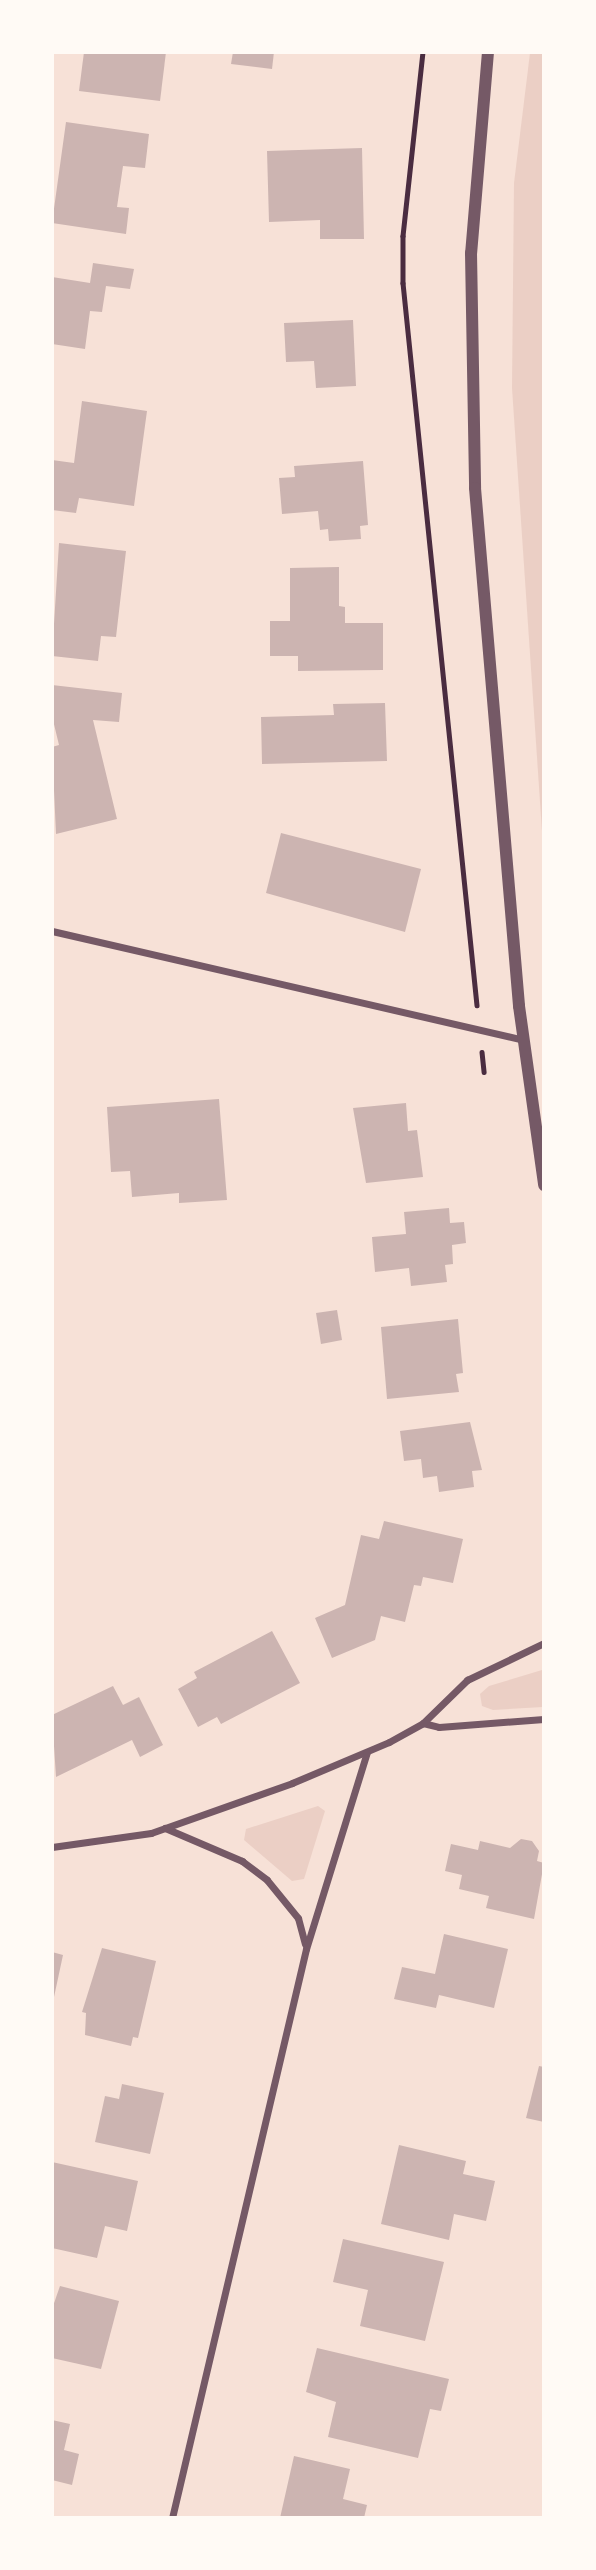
<!DOCTYPE html>
<style>
body{margin:0}
#map{position:relative;width:596px;height:2570px;overflow:hidden;background:#f7e1d7;font-family:"Nunito Sans",sans-serif}
div>[style]{position:absolute}
.green>*{inset:0;background:#ebcfc5}
.building>*{inset:0;background:#ccb4b1}
.path>*{height:4.5px;margin:-2.25px;padding:0 2.25px;transform-origin:2.25px;border-radius:2.25px;background:#4a2c40}
.minor>*{height:7px;margin:-3.5px;padding:0 3.5px;transform-origin:3.5px;border-radius:3.5px;background:#755966}
.tertiary>*{height:12px;margin:-6px;padding:0 6px;transform-origin:6px;border-radius:6px;background:#755966}
span{translate:-50% -50%;white-space:nowrap;text-align:center;line-height:1.15;-webkit-text-stroke:6px #fffaf5;paint-order:stroke}
.frame{position:absolute;inset:0;border:54px solid #fffaf5;pointer-events:none}
</style>
<div id="map">
<div class="green">
<i style="clip-path:polygon(530px 53px,544px 53px,543px 846px,512px 388px,514px 183px)"></i>
<i style="clip-path:polygon(542px 1670px,543px 1707px,493px 1710px,482px 1706px,480px 1694px,489px 1686px)"></i>
<i style="clip-path:polygon(318px 1806px,325px 1811px,304px 1879px,292px 1881px,244px 1840px,246px 1829px)"></i>
</div>
<div class="building">
<i style="clip-path:polygon(84px 52px,166px 52px,160px 101px,79px 91px)"></i>
<i style="clip-path:polygon(233px 52px,274px 52px,272px 69px,231px 64px)"></i>
<i style="clip-path:polygon(66px 122px,149px 134px,145px 168px,123px 166px,117px 207px,129px 208px,126px 234px,52px 223px)"></i>
<i style="clip-path:polygon(362px 148px,364px 239px,320px 239px,320px 220px,269px 222px,267px 151px)"></i>
<i style="clip-path:polygon(93px 263px,134px 269px,130px 289px,106px 286px,102px 312px,90px 311px,85px 349px,52px 344px,52px 277px,90px 283px)"></i>
<i style="clip-path:polygon(353px 320px,356px 386px,316px 388px,314px 361px,286px 362px,284px 323px)"></i>
<i style="clip-path:polygon(82px 401px,147px 411px,134px 506px,79px 498px,76px 513px,52px 510px,52px 460px,74px 463px)"></i>
<i style="clip-path:polygon(363px 461px,368px 525px,360px 526px,361px 539px,329px 541px,328px 529px,320px 530px,318px 511px,282px 514px,279px 478px,295px 477px,294px 466px)"></i>
<i style="clip-path:polygon(59px 543px,126px 551px,116px 637px,101px 636px,98px 661px,52px 656px)"></i>
<i style="clip-path:polygon(339px 567px,339px 606px,345px 607px,345px 623px,383px 623px,383px 670px,298px 671px,298px 656px,270px 656px,270px 621px,290px 621px,290px 568px)"></i>
<i style="clip-path:polygon(52px 685px,122px 693px,119px 722px,93px 720px,117px 819px,56px 834px,52px 747px,59px 745px,52px 716px)"></i>
<i style="clip-path:polygon(385px 703px,387px 761px,262px 764px,261px 717px,334px 715px,333px 704px)"></i>
<i style="clip-path:polygon(281px 833px,421px 869px,405px 932px,266px 893px)"></i>
<i style="clip-path:polygon(219px 1099px,227px 1200px,179px 1203px,179px 1193px,132px 1197px,130px 1171px,111px 1172px,107px 1107px)"></i>
<i style="clip-path:polygon(406px 1103px,408px 1131px,417px 1130px,423px 1177px,366px 1183px,353px 1108px)"></i>
<i style="clip-path:polygon(449px 1208px,450px 1223px,464px 1222px,466px 1243px,452px 1245px,453px 1264px,445px 1265px,447px 1282px,411px 1286px,409px 1268px,375px 1272px,372px 1237px,406px 1234px,404px 1212px)"></i>
<i style="clip-path:polygon(337px 1310px,342px 1340px,321px 1344px,316px 1313px)"></i>
<i style="clip-path:polygon(458px 1319px,463px 1373px,456px 1374px,459px 1392px,387px 1399px,381px 1327px)"></i>
<i style="clip-path:polygon(470px 1422px,482px 1470px,472px 1471px,474px 1487px,439px 1492px,437px 1476px,423px 1478px,421px 1459px,404px 1461px,400px 1431px)"></i>
<i style="clip-path:polygon(384px 1521px,463px 1539px,453px 1583px,423px 1577px,421px 1586px,414px 1585px,405px 1622px,381px 1616px,375px 1640px,332px 1658px,315px 1618px,345px 1605px,361px 1535px,379px 1539px)"></i>
<i style="clip-path:polygon(272px 1631px,300px 1683px,221px 1724px,217px 1717px,198px 1727px,178px 1689px,197px 1678px,194px 1672px)"></i>
<i style="clip-path:polygon(113px 1686px,123px 1705px,139px 1697px,163px 1745px,140px 1757px,132px 1740px,56px 1777px,52px 1715px)"></i>
<i style="clip-path:polygon(521px 1839px,532px 1841px,539px 1851px,537px 1861px,544px 1863px,534px 1919px,486px 1908px,489px 1896px,459px 1889px,462px 1875px,445px 1871px,451px 1844px,478px 1850px,480px 1841px,510px 1848px)"></i>
<i style="clip-path:polygon(444px 1934px,508px 1949px,494px 2008px,439px 1995px,436px 2008px,394px 1999px,402px 1967px,435px 1974px)"></i>
<i style="clip-path:polygon(102px 1948px,156px 1961px,138px 2038px,133px 2037px,131px 2046px,85px 2035px,86px 2013px,82px 2012px)"></i>
<i style="clip-path:polygon(52px 1952px,63px 1955px,54px 1997px,52px 1997px)"></i>
<i style="clip-path:polygon(539px 2066px,544px 2067px,544px 2122px,526px 2118px)"></i>
<i style="clip-path:polygon(122px 2084px,164px 2093px,150px 2154px,95px 2142px,105px 2096px,119px 2099px)"></i>
<i style="clip-path:polygon(399px 2145px,466px 2161px,463px 2174px,495px 2181px,486px 2221px,454px 2214px,449px 2240px,381px 2224px)"></i>
<i style="clip-path:polygon(52px 2162px,138px 2181px,127px 2231px,105px 2226px,97px 2258px,52px 2248px)"></i>
<i style="clip-path:polygon(343px 2239px,444px 2262px,425px 2341px,360px 2326px,368px 2290px,333px 2282px)"></i>
<i style="clip-path:polygon(60px 2286px,119px 2301px,101px 2369px,52px 2358px,52px 2309px)"></i>
<i style="clip-path:polygon(317px 2348px,449px 2379px,441px 2411px,430px 2409px,418px 2458px,328px 2437px,336px 2402px,306px 2392px)"></i>
<i style="clip-path:polygon(52px 2420px,70px 2424px,64px 2450px,79px 2454px,72px 2485px,52px 2480px)"></i>
<i style="clip-path:polygon(294px 2456px,350px 2469px,343px 2499px,367px 2505px,364px 2518px,280px 2518px)"></i>
</div>
<div class="path">
<i style="left:423px;top:52px;width:185px;rotate:96.2deg"></i>
<i style="left:403px;top:236px;width:47px;rotate:90deg"></i>
<i style="left:403px;top:283px;width:726px;rotate:84.15deg"></i>
<i style="left:482px;top:1052px;width:20px;rotate:84deg"></i>
</div>
<div class="minor">
<i style="left:52px;top:931px;width:485px;rotate:13deg"></i>
<i style="left:423px;top:1723px;width:16px;rotate:14deg"></i>
<i style="left:439px;top:1727px;width:105px;rotate:-4.4deg"></i>
<i style="left:165px;top:1828px;width:84px;rotate:23.2deg"></i>
<i style="left:242px;top:1861px;width:31px;rotate:37deg"></i>
<i style="left:267px;top:1880px;width:49px;rotate:50.8deg"></i>
<i style="left:298px;top:1918px;width:27px;rotate:75deg"></i>
<i style="left:52px;top:1847px;width:100px;rotate:-8deg"></i>
<i style="left:151px;top:1833px;width:150px;rotate:-19.5deg"></i>
<i style="left:292px;top:1783px;width:105px;rotate:-22.9deg"></i>
<i style="left:389px;top:1742px;width:39px;rotate:-29deg"></i>
<i style="left:423px;top:1723px;width:62px;rotate:-44.3deg"></i>
<i style="left:467px;top:1680px;width:85px;rotate:-25.7deg"></i>
<i style="left:172px;top:2518px;width:585px;rotate:-76.75deg"></i>
<i style="left:306px;top:1949px;width:206px;rotate:-72.8deg"></i>
</div>
<div class="tertiary">
<i style="left:488px;top:52px;width:202px;rotate:94.8deg"></i>
<i style="left:471px;top:253px;width:235px;rotate:89deg"></i>
<i style="left:475px;top:488px;width:520px;rotate:85.14deg"></i>
<i style="left:519px;top:1006px;width:181px;rotate:82deg"></i>
</div>
<div class="frame"></div>
</div>
